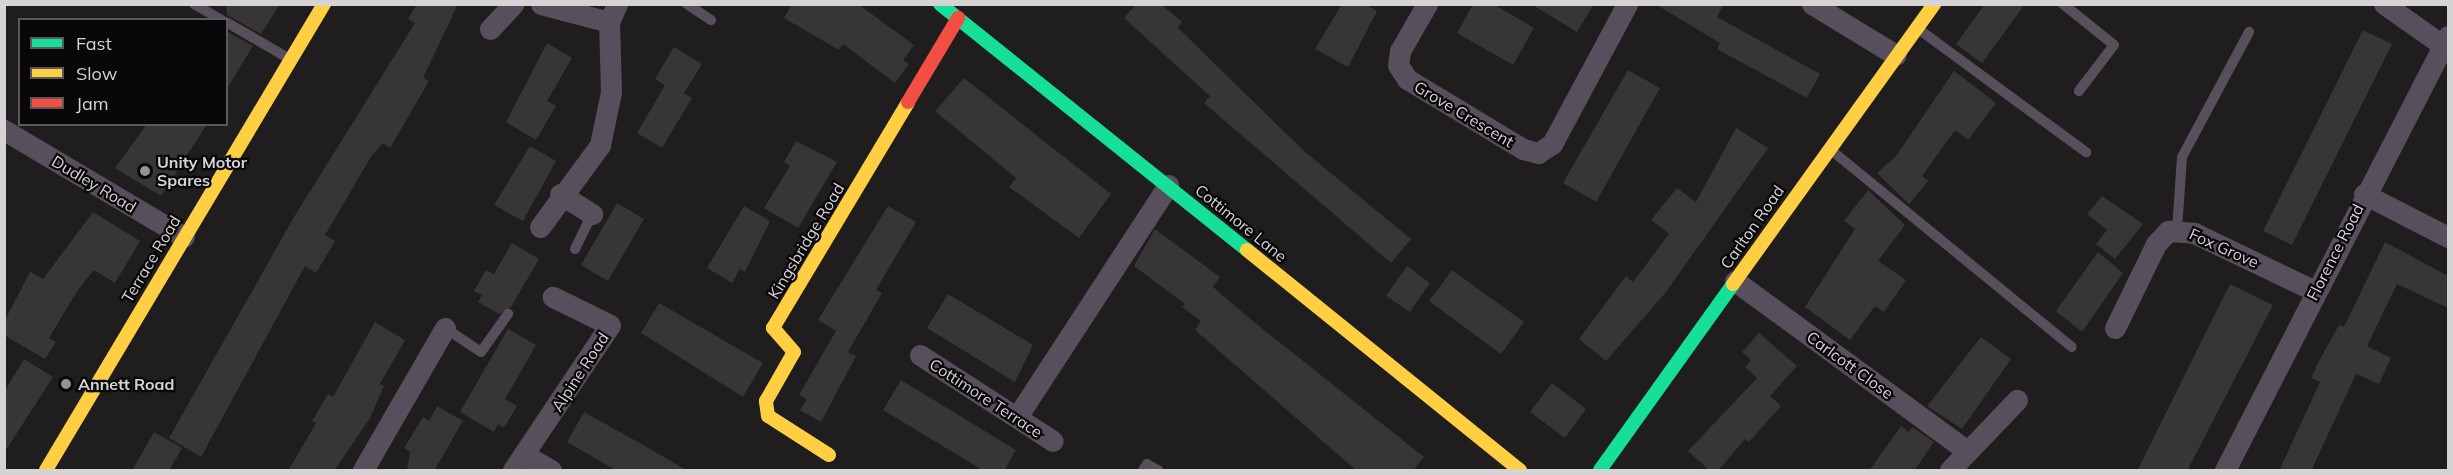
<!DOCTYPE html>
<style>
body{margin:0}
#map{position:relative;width:2453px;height:475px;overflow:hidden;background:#1f1d1e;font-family:Mulish,sans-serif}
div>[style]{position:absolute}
.building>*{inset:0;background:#373536}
.lane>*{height:10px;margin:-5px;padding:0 5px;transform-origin:5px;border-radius:5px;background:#57505c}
.street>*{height:21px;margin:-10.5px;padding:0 10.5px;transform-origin:10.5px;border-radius:10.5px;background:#57505c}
.fast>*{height:14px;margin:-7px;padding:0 7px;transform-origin:7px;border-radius:7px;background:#16e098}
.slow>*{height:14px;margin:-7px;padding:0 7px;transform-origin:7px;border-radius:7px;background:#ffcf43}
.jam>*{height:14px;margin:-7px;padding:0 7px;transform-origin:7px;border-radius:7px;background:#f24e42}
.dots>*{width:16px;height:16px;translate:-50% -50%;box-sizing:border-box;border:3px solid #090709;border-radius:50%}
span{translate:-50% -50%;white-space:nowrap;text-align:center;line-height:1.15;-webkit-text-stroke:4.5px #090709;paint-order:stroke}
.street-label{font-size:16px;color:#d6d3d5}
.poi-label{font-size:16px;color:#d6d3d5;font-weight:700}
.left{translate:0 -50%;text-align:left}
.frame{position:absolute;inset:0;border:6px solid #d6d3d5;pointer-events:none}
.legend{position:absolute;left:18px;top:18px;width:210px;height:108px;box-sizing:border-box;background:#090709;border:2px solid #5b595b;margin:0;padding:8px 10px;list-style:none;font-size:18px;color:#d6d3d5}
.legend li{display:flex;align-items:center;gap:12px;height:30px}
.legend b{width:30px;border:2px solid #5b595b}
</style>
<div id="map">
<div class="building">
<i style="clip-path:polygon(226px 4px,280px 4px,261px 34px,227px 15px)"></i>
<i style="clip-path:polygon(417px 4px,458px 4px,423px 78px,429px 81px,390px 148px,383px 143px,372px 155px,325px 235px,335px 241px,316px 273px,305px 266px,201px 457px,169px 438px,294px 217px,415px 23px,408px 19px)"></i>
<i style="clip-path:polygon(792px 4px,858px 4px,914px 45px,903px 60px,909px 64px,895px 83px,843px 44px,839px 50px,784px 18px)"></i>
<i style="clip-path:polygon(1136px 4px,1161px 4px,1182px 22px,1178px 28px,1304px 151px,1411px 239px,1391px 263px,1204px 103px,1210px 96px,1124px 18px)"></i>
<i style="clip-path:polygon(1342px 4px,1365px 4px,1377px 11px,1348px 67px,1315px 49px)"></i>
<i style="clip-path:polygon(1473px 4px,1493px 4px,1534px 28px,1513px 65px,1457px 33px)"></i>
<i style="clip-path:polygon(1531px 4px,1594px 4px,1577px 32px)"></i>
<i style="clip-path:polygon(1655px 4px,1724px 4px,1717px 17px,1820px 74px,1807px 98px,1717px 49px,1720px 43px)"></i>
<i style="clip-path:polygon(1985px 4px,2025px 4px,1982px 63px,1956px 44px)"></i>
<i style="clip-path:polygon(2363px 30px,2392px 44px,2292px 245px,2263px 231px)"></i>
<i style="clip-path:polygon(226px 31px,253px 46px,226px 90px)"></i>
<i style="clip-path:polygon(547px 43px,572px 58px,547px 101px,556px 106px,536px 140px,506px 122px)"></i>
<i style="clip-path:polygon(674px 47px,702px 64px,684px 93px,692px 98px,662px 148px,637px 133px,665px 85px,655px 79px)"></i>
<i style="clip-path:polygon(1628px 70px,1660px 88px,1596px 202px,1563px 183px)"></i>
<i style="clip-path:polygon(1954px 71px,1996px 103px,1968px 140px,1955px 130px,1922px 176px,1928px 181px,1909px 204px,1877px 173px,1896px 156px)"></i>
<i style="clip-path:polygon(964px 78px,1111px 194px,1079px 238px,1009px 187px,1016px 178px,935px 111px)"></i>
<i style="clip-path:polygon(147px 124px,207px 124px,161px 196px,115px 168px)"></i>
<i style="clip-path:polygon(1736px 128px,1768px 148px,1666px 292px,1606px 361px,1579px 339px,1626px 276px,1633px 282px,1669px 234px,1651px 220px,1677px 188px,1696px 202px)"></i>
<i style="clip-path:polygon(796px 141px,837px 162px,798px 228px,764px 208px,790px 166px,784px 162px)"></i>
<i style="clip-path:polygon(530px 146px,556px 161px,523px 221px,494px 205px)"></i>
<i style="clip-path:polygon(1868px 190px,1905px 225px,1878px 261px,1906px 280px,1884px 312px,1875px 306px,1850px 340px,1805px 307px,1855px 229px,1844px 221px)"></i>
<i style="clip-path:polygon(2102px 196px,2143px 224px,2115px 259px,2096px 244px,2107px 230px,2087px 214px)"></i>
<i style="clip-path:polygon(617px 203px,644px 219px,608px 281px,581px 265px)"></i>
<i style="clip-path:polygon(744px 206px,770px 221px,745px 272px,740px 269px,732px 283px,707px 268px)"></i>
<i style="clip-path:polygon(888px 206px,916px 222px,876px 290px,882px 293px,848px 352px,856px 356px,821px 422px,800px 410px,807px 399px,799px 395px,836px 331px,818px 320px)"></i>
<i style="clip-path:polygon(93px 212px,140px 241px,115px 283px,94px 270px,78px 290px,49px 338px,56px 342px,45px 359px,4px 335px,4px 322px,30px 272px,43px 279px)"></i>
<i style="clip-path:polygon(1155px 229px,1220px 277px,1213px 287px,1254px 322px,1424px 457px,1413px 471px,1357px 471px,1195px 330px,1201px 321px,1182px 307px,1185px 304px,1134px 266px)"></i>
<i style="clip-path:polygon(2385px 242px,2448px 276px,2448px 308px,2397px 284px,2367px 346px,2391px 358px,2379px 384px,2356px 374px,2311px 471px,2279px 471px,2320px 382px,2311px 378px,2319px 361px,2339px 325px,2344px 327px)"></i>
<i style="clip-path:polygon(512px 243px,539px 259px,511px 307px,499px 314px,478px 302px,482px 295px,474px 291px,486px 270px,494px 274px)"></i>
<i style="clip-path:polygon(2098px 252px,2123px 273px,2082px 332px,2056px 311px)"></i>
<i style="clip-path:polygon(1407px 266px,1430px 283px,1410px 312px,1386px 296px)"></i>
<i style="clip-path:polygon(1452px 270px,1524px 322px,1501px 354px,1429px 301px)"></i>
<i style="clip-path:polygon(2230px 284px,2273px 305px,2187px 471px,2137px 471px)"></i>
<i style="clip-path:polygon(948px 294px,1033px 345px,1015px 382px,927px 328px)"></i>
<i style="clip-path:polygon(659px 303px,763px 363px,743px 397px,641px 333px)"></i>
<i style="clip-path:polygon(375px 322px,405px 340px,380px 384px,384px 386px,370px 418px,334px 471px,288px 471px,316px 423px,312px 421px,328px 394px,333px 397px)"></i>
<i style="clip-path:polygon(508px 329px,536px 345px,505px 399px,517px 406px,504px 428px,498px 424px,494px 432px,460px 412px)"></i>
<i style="clip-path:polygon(1759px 333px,1797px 366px,1770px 396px,1781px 406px,1749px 442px,1745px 439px,1718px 471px,1710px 471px,1688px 451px,1757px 378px,1745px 367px,1751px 360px,1742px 352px)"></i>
<i style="clip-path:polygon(1981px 337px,2011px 359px,1962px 429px,1927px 406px)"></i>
<i style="clip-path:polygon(24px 359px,53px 377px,4px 453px,4px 392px)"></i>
<i style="clip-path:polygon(901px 380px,1016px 450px,1004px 471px,984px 471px,883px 410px)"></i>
<i style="clip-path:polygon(1552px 383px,1586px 409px,1565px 438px,1530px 412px)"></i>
<i style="clip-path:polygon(437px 406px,463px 421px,434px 471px,407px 471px,410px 452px,404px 448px,423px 417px,429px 421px)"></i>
<i style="clip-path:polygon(584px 412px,638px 442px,688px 471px,617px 471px,567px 442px)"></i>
<i style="clip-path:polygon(1901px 426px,1909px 432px,1912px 427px,1934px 442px,1914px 471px,1869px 471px)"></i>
<i style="clip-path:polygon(154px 432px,182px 448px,169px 471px,132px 471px)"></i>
</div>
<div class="lane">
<i style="left:194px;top:4px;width:32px;rotate:30deg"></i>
<i style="left:687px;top:4px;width:29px;rotate:34deg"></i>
<i style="left:2063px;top:4px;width:65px;rotate:38.8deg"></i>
<i style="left:2114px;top:45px;width:58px;rotate:127.3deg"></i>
<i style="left:226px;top:22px;width:72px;rotate:30.1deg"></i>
<i style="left:1917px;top:28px;width:210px;rotate:36.3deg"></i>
<i style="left:1831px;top:150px;width:311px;rotate:39.3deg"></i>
<i style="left:2177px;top:230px;width:73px;rotate:-86.1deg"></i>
<i style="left:2182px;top:157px;width:142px;rotate:-61.8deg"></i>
<i style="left:575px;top:249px;width:39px;rotate:-64deg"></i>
<i style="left:445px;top:328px;width:43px;rotate:33.7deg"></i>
<i style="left:481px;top:352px;width:47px;rotate:-54.6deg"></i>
<i style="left:1143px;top:470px;width:7px;rotate:-56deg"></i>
<i style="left:1147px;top:464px;width:13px;rotate:29deg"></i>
</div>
<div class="street">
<i style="left:541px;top:4px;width:70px;rotate:14.8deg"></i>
<i style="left:1427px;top:4px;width:54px;rotate:119.9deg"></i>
<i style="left:1400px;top:51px;width:14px;rotate:98deg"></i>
<i style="left:1398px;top:65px;width:17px;rotate:57deg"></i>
<i style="left:1407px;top:79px;width:135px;rotate:31.1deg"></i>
<i style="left:1523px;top:149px;width:16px;rotate:15deg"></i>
<i style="left:1538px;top:153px;width:17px;rotate:-33deg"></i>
<i style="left:1552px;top:144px;width:159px;rotate:-61.8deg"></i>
<i style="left:1812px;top:4px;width:98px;rotate:31.3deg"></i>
<i style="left:2384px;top:4px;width:70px;rotate:35.1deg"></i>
<i style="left:490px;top:29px;width:34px;rotate:-47deg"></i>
<i style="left:4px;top:130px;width:209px;rotate:30.7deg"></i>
<i style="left:560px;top:194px;width:38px;rotate:32deg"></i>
<i style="left:2364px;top:194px;width:94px;rotate:27.1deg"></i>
<i style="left:540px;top:227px;width:102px;rotate:-53.8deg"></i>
<i style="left:600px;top:145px;width:54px;rotate:-78.3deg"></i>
<i style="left:611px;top:92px;width:70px;rotate:-91.6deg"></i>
<i style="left:609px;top:22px;width:20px;rotate:-66deg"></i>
<i style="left:1735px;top:281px;width:286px;rotate:36.2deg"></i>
<i style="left:2115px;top:328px;width:93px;rotate:-64deg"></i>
<i style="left:2156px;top:244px;width:18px;rotate:-47deg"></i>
<i style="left:2168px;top:231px;width:26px;rotate:4deg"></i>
<i style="left:2194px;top:233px;width:134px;rotate:25.6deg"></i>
<i style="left:920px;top:355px;width:158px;rotate:32.9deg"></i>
<i style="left:1017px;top:417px;width:277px;rotate:-56.9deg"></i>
<i style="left:525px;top:455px;width:30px;rotate:30deg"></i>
<i style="left:363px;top:470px;width:164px;rotate:-60deg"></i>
<i style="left:513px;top:470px;width:174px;rotate:-56.2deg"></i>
<i style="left:610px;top:325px;width:64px;rotate:-153.8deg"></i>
<i style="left:1950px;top:470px;width:97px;rotate:-46.3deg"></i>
<i style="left:2225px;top:470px;width:488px;rotate:-62.8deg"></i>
</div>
<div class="fast">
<i style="left:940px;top:4px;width:393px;rotate:38.7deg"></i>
<i style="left:1600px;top:470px;width:229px;rotate:-54.4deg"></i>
</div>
<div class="slow">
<i style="left:1247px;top:250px;width:351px;rotate:38.9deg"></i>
<i style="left:1733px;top:284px;width:345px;rotate:-54.3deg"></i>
<i style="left:829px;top:455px;width:72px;rotate:-147.4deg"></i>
<i style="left:768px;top:416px;width:15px;rotate:-98deg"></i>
<i style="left:766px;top:401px;width:56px;rotate:-60.3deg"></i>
<i style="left:794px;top:352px;width:32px;rotate:-131deg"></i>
<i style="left:773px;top:328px;width:263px;rotate:-59.1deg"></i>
<i style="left:46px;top:470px;width:543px;rotate:-59.18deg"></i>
</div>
<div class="jam">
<i style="left:908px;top:102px;width:98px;rotate:-59.2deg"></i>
</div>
<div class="dots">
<i style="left:145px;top:171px;background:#969395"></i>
<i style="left:66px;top:384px;background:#969395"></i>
</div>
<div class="street-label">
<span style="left:1464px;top:114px;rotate:31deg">Grove Crescent</span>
<span style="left:94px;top:184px;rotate:31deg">Dudley Road</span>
<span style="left:1241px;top:223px;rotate:39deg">Cottimore Lane</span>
<span style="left:1752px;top:227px;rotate:-55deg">Carlton Road</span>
<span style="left:806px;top:241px;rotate:-59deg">Kingsbridge Road</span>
<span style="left:2224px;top:248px;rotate:24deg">Fox Grove</span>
<span style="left:2335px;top:252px;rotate:-63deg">Florence Road</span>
<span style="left:151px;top:259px;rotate:-59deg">Terrace Road</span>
<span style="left:1850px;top:365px;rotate:36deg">Carlcott Close</span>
<span style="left:580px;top:372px;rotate:-57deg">Alpine Road</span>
<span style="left:986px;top:398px;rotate:33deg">Cottimore Terrace</span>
</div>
<div class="poi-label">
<span class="left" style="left:157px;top:171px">Unity Motor<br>Spares</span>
<span class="left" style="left:78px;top:384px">Annett Road</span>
</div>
<div class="frame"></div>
<ul class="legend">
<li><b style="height:8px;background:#16e098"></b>Fast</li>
<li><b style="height:8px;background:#ffcf43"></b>Slow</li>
<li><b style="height:8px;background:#f24e42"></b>Jam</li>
</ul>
</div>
